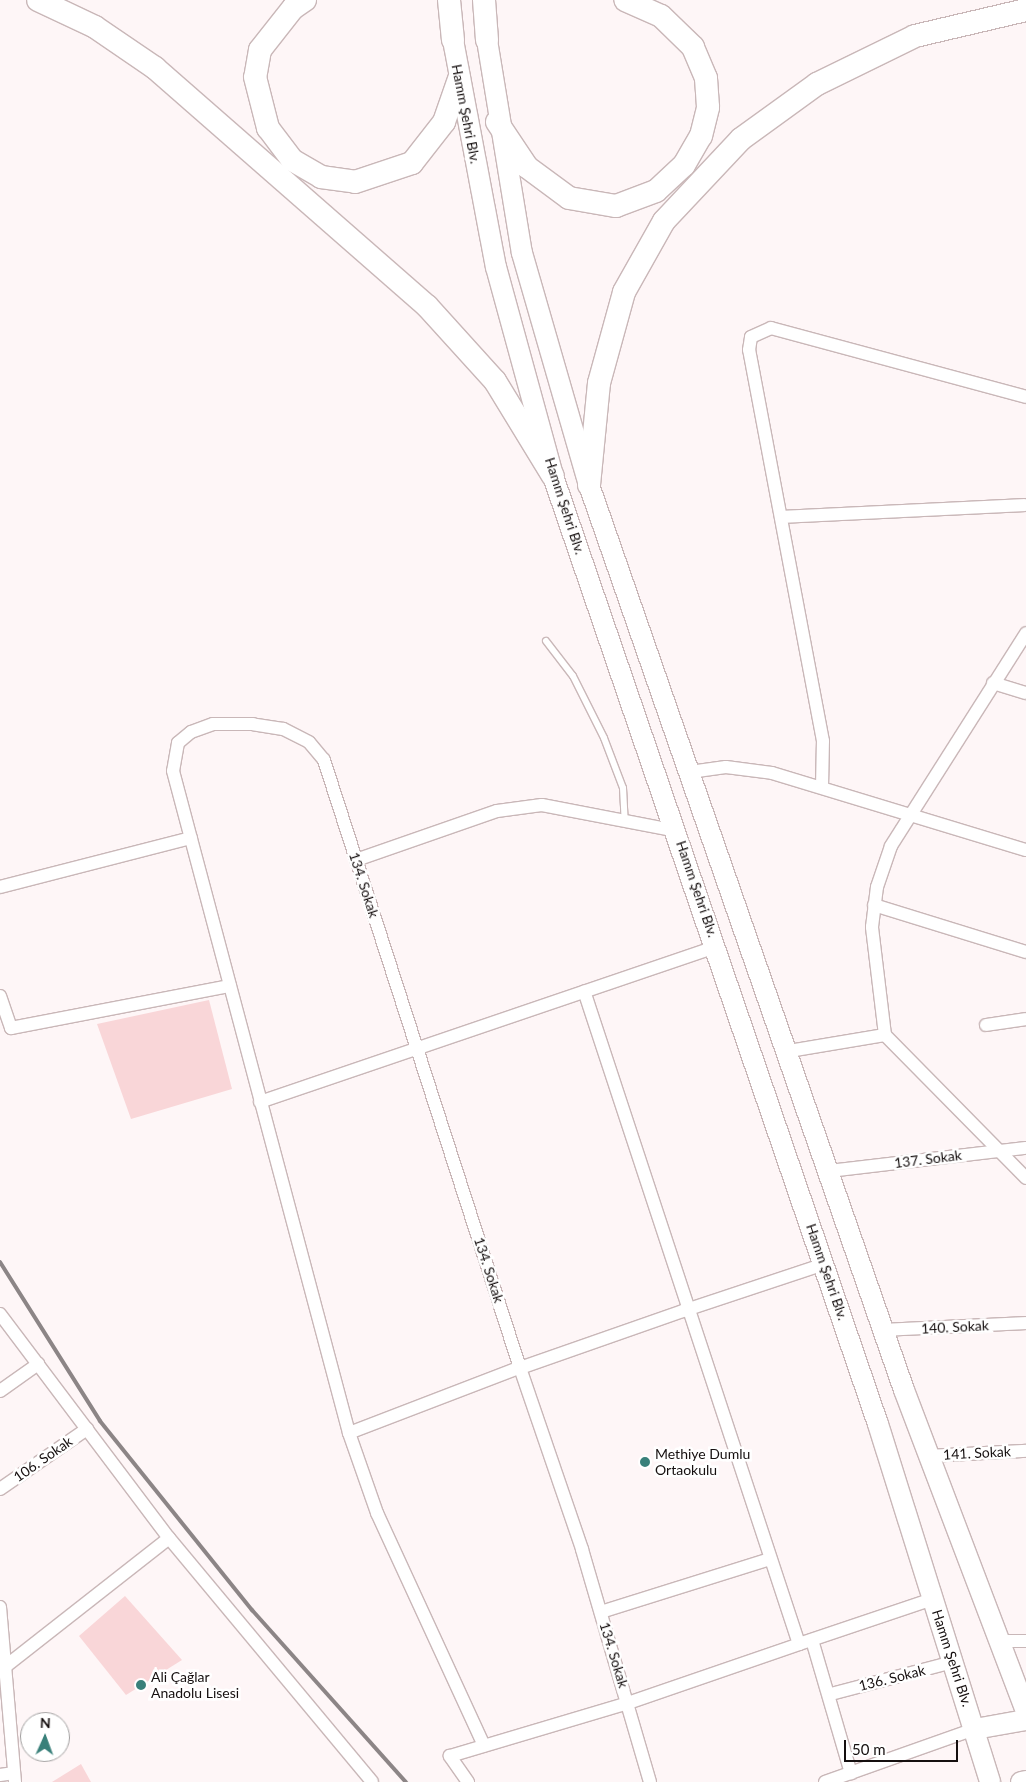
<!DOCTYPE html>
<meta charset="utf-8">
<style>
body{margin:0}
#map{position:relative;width:1026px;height:1782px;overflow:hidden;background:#fef6f7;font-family:Lato,sans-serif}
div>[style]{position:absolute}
.green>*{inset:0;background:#f9d6d8}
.roads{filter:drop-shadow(1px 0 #c9b7b8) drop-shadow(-1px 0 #c9b7b8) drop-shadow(0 1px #c9b7b8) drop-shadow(0 -1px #c9b7b8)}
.lane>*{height:6px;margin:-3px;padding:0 3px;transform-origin:3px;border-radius:3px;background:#fff}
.street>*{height:12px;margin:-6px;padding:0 6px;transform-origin:6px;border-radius:6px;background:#fff}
.primary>*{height:20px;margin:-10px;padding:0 10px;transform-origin:10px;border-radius:10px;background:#fff}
.highway>*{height:22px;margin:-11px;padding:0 11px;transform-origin:11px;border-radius:11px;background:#fff}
.rail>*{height:4px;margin:-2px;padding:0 2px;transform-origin:2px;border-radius:2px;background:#8c8586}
.dots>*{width:14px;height:14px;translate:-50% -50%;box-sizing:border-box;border:2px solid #fff;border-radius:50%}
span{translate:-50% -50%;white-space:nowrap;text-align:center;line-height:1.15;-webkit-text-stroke:5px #fff;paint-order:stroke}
.street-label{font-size:14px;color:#150f0f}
.poi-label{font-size:14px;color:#150f0f}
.left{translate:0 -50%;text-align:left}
.north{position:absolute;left:20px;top:1712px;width:50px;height:50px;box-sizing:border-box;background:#fff;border:1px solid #a19f9f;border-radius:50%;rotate:2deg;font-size:14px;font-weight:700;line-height:20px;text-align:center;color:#150f0f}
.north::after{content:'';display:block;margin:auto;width:18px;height:22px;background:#39807a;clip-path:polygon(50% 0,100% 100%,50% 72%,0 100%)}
.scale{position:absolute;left:844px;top:1740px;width:114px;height:22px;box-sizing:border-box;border:2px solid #150f0f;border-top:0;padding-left:6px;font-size:15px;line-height:18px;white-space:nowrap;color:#150f0f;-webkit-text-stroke:4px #fff;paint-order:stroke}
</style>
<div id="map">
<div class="green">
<i style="clip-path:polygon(209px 1000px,232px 1089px,131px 1119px,97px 1024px)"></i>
<i style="clip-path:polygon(125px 1596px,182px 1660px,126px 1695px,79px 1636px)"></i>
<i style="clip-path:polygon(81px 1764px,91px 1782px,52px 1782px)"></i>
</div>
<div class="roads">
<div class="lane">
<i style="left:546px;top:641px;width:44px;rotate:52.4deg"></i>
<i style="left:573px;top:676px;width:69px;rotate:63.4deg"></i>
<i style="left:604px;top:738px;width:53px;rotate:69.2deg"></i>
<i style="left:623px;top:788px;width:33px;rotate:87deg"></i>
</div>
<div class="street">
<i style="left:781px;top:517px;width:244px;rotate:-2.8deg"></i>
<i style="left:993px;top:683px;width:34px;rotate:17deg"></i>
<i style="left:690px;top:772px;width:36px;rotate:-8deg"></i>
<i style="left:726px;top:767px;width:46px;rotate:7.4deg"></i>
<i style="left:772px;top:773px;width:265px;rotate:16.9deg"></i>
<i style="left:822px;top:787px;width:46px;rotate:-88.8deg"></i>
<i style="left:823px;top:741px;width:398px;rotate:-100.7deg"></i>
<i style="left:749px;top:350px;width:13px;rotate:-81deg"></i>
<i style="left:751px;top:337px;width:22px;rotate:-24deg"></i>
<i style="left:771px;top:328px;width:264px;rotate:15.1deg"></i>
<i style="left:356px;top:860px;width:149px;rotate:-19.2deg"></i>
<i style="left:497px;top:811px;width:45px;rotate:-7.6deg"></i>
<i style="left:542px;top:805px;width:137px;rotate:10.9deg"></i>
<i style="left:0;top:887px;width:197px;rotate:-14.4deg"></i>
<i style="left:874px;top:905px;width:159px;rotate:17.2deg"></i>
<i style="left:0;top:996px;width:34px;rotate:71deg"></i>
<i style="left:11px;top:1028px;width:223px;rotate:-10.9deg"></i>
<i style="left:986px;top:1025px;width:40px;rotate:-8.5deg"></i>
<i style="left:885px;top:1035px;width:109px;rotate:-96.9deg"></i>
<i style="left:872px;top:927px;width:40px;rotate:-82.9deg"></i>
<i style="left:877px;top:887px;width:43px;rotate:-71.1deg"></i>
<i style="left:891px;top:846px;width:252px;rotate:-57.6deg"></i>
<i style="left:789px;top:1051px;width:97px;rotate:-9.5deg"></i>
<i style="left:885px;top:1035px;width:201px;rotate:45.4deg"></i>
<i style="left:260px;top:1102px;width:482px;rotate:-18.8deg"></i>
<i style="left:829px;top:1171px;width:198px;rotate:-6.7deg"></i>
<i style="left:0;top:1314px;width:281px;rotate:53deg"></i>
<i style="left:169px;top:1538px;width:317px;rotate:50.2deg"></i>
<i style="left:883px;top:1330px;width:143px;rotate:-2.8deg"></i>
<i style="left:0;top:1391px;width:47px;rotate:-35.4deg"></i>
<i style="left:349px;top:1433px;width:85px;rotate:70.7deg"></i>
<i style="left:377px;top:1513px;width:256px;rotate:65.3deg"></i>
<i style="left:929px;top:1456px;width:97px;rotate:-3deg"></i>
<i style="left:0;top:1489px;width:106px;rotate:-34.6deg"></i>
<i style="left:0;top:1607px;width:176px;rotate:85.1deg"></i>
<i style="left:601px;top:1612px;width:177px;rotate:-17.4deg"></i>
<i style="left:812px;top:1640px;width:139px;rotate:73.7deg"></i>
<i style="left:999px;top:1641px;width:27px"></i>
<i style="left:799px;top:1644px;width:141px;rotate:-18.6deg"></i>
<i style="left:6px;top:1666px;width:207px;rotate:-38.1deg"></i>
<i style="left:831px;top:1694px;width:126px;rotate:-14.7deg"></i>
<i style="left:0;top:1775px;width:14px;rotate:-8deg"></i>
<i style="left:468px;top:1782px;width:32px;rotate:-125deg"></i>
<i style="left:450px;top:1756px;width:186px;rotate:-16.6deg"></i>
<i style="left:628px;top:1703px;width:181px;rotate:-19deg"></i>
<i style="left:799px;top:1644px;width:687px;rotate:-108.22deg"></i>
<i style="left:650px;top:1782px;width:243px;rotate:-106.3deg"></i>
<i style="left:582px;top:1549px;width:191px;rotate:-108.9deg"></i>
<i style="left:520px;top:1368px;width:639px;rotate:-107.87deg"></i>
<i style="left:324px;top:760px;width:23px;rotate:-130deg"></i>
<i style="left:309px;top:742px;width:29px;rotate:-153deg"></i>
<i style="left:283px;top:729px;width:30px;rotate:-171deg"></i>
<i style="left:253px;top:724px;width:40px;rotate:180deg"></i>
<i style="left:213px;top:724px;width:23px;rotate:160deg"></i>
<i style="left:191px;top:732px;width:17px;rotate:140deg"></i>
<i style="left:178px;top:743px;width:28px;rotate:100deg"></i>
<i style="left:173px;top:771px;width:685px;rotate:75.11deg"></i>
<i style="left:349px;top:1433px;width:179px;rotate:-21deg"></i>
<i style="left:516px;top:1369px;width:4px;rotate:-14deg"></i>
<i style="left:520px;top:1368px;width:173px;rotate:-19.3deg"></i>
<i style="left:683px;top:1311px;width:149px;rotate:-18.4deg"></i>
<i style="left:825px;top:1782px;width:159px;rotate:-19.5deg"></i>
</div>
<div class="primary">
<i style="left:453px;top:40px;width:231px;rotate:79.3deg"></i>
<i style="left:496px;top:267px;width:217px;rotate:74.7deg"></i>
<i style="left:553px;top:476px;width:1002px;rotate:71.08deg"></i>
<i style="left:878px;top:1424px;width:375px;rotate:72.6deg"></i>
<i style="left:487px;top:40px;width:216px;rotate:80.7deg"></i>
<i style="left:522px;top:253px;width:241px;rotate:73.9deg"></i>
<i style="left:589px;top:485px;width:958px;rotate:70.81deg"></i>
<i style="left:904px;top:1390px;width:344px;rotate:69.2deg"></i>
<i style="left:975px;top:1729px;width:52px;rotate:-10deg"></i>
<i style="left:1021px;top:1782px;width:5px;rotate:-11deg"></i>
</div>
<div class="highway">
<i style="left:38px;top:0;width:63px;rotate:25.3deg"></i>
<i style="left:95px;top:27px;width:73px;rotate:34.3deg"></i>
<i style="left:155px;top:68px;width:361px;rotate:41.2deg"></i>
<i style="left:427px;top:306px;width:101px;rotate:47.8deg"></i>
<i style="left:495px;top:381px;width:111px;rotate:58.6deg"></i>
<i style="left:305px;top:0;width:14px;rotate:146deg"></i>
<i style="left:293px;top:8px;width:53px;rotate:128.2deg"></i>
<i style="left:260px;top:50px;width:27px;rotate:100deg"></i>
<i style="left:255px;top:77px;width:53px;rotate:75.7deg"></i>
<i style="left:268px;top:128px;width:40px;rotate:53deg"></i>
<i style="left:292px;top:160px;width:34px;rotate:30deg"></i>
<i style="left:321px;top:177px;width:34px;rotate:8deg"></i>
<i style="left:355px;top:182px;width:60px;rotate:-18.4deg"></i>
<i style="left:412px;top:163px;width:52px;rotate:-52deg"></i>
<i style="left:444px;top:122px;width:46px;rotate:-70.8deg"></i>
<i style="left:449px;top:0;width:40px;rotate:84.3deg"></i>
<i style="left:484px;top:0;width:40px;rotate:85.7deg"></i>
<i style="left:497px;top:122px;width:54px;rotate:56.3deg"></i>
<i style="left:527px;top:167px;width:52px;rotate:36.4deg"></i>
<i style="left:569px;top:198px;width:48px;rotate:9.7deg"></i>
<i style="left:616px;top:206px;width:43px;rotate:-20.6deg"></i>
<i style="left:656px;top:191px;width:38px;rotate:-43deg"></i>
<i style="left:684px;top:165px;width:34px;rotate:-60deg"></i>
<i style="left:701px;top:136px;width:30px;rotate:-76deg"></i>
<i style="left:708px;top:107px;width:29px;rotate:-94deg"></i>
<i style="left:706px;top:78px;width:34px;rotate:-113deg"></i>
<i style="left:693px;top:47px;width:45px;rotate:-135.9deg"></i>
<i style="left:661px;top:16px;width:39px;rotate:-156deg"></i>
<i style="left:589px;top:485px;width:102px;rotate:-84.4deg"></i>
<i style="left:599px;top:383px;width:94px;rotate:-74.6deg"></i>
<i style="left:624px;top:292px;width:81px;rotate:-60.6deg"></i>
<i style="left:664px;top:221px;width:112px;rotate:-46.8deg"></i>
<i style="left:741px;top:139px;width:94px;rotate:-35.9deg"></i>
<i style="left:817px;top:84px;width:109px;rotate:-26.1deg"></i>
<i style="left:915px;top:36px;width:114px;rotate:-13.2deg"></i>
</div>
</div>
<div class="rail">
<i style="left:0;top:1262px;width:188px;rotate:57.8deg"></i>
<i style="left:100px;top:1421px;width:243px;rotate:51.2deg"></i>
<i style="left:252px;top:1610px;width:231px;rotate:48.2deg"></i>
</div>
<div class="dots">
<i style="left:645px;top:1462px;background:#39807a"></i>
<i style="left:141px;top:1685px;background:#39807a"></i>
</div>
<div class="street-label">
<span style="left:466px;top:114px;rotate:79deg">Hamm Şehri Blv.</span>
<span style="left:565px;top:506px;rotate:72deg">Hamm Şehri Blv.</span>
<span style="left:364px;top:885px;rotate:72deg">134. Sokak</span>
<span style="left:697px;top:889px;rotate:71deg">Hamm Şehri Blv.</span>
<span style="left:928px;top:1159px;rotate:-7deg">137. Sokak</span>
<span style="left:489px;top:1270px;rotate:72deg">134. Sokak</span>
<span style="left:827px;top:1272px;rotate:71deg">Hamm Şehri Blv.</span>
<span style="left:955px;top:1327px;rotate:-3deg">140. Sokak</span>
<span style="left:977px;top:1453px;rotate:-3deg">141. Sokak</span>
<span style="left:43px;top:1459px;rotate:-35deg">106. Sokak</span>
<span style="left:614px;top:1655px;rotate:73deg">134. Sokak</span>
<span style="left:952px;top:1658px;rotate:72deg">Hamm Şehri Blv.</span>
<span style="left:892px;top:1678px;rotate:-14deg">136. Sokak</span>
</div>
<div class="poi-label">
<span class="left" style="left:655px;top:1462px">Methiye Dumlu<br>Ortaokulu</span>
<span class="left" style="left:151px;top:1685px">Ali Çağlar<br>Anadolu Lisesi</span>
</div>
<div class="north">N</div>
<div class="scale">50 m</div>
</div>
